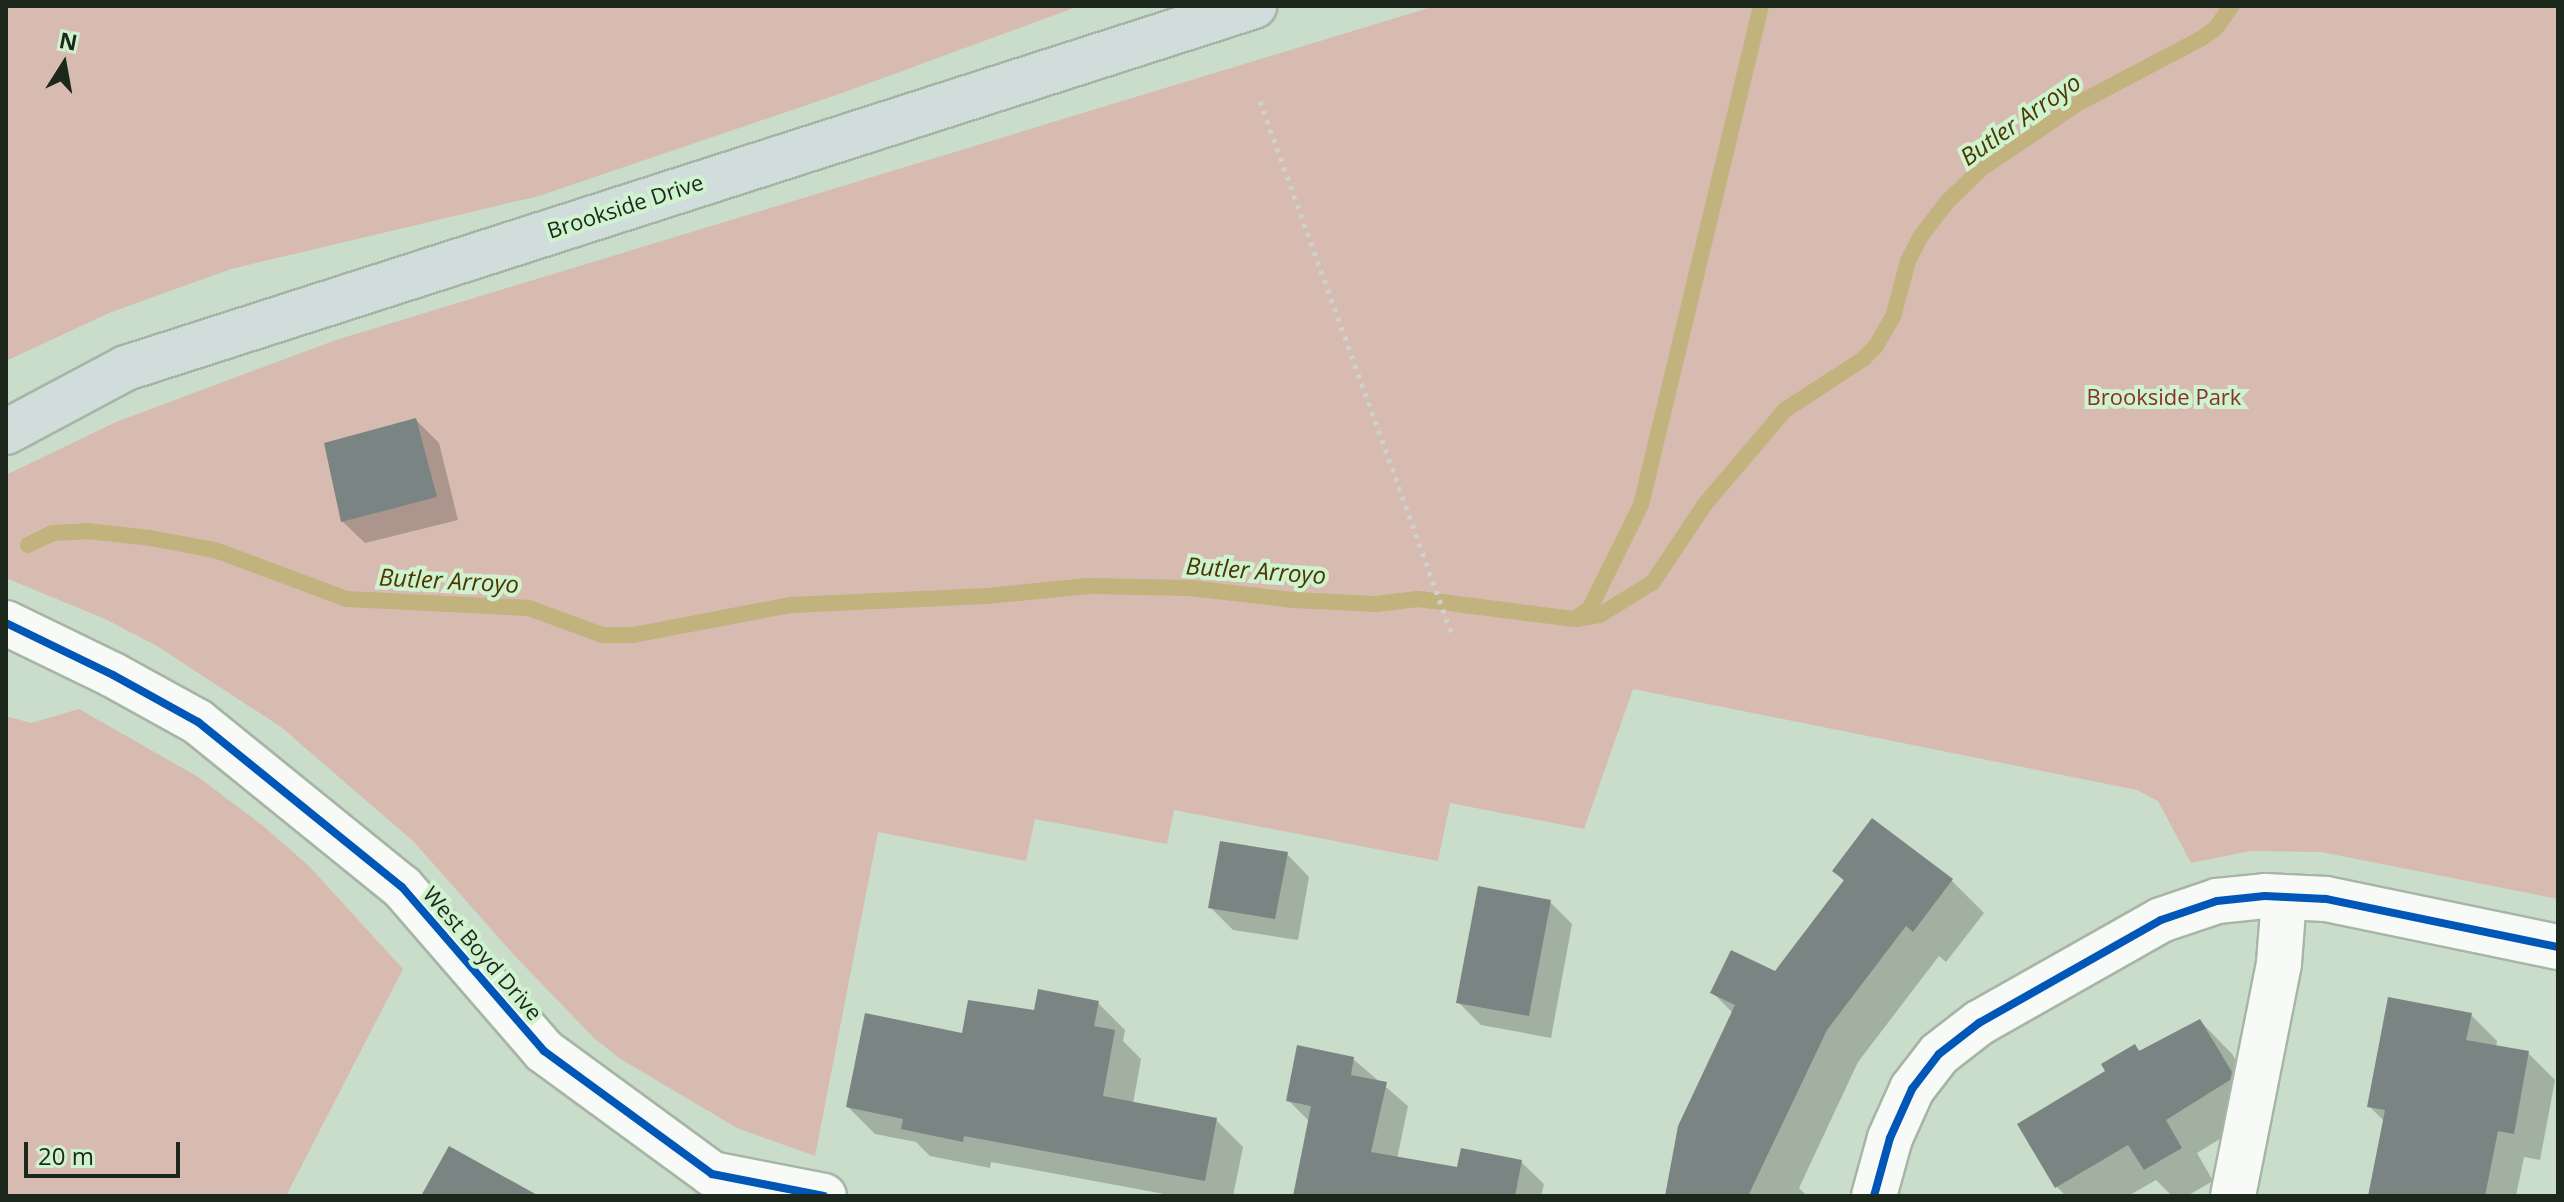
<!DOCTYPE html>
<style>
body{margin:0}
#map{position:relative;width:2564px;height:1202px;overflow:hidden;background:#caddca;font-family:"Open Sans",sans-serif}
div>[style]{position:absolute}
.green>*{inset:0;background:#d7bbb0}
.shadow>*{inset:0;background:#0003}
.stream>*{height:16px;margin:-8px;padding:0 8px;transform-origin:8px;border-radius:8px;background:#c2b27e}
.building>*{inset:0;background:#7a8583}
.path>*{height:5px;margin-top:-2.5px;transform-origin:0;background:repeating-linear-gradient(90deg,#ccd2cc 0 4px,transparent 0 10px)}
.roads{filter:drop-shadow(2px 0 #a6b5a6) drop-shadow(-2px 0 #a6b5a6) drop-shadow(0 2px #a6b5a6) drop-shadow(0 -2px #a6b5a6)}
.minor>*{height:44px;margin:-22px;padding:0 22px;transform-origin:22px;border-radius:22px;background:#f7faf7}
.major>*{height:44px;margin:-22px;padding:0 22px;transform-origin:22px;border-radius:22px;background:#d1dddb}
.cycleway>*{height:8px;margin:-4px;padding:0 4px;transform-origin:4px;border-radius:4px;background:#0057b8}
span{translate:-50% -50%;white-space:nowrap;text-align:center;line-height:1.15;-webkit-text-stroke:8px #cff2cf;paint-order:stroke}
.street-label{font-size:22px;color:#1b281b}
.park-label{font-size:22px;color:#88302d}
.water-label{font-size:24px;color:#4c3700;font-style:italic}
.frame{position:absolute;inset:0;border:8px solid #1b281b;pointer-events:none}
.north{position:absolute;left:24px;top:24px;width:80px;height:80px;-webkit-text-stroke:6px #cff2cf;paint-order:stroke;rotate:11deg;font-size:22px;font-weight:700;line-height:32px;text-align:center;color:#1b281b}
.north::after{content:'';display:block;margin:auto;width:28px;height:36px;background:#1b281b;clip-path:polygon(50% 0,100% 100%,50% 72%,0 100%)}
.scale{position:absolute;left:24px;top:1142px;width:156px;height:36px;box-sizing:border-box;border:4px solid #1b281b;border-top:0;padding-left:10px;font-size:24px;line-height:28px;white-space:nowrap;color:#1b281b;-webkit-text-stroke:6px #cff2cf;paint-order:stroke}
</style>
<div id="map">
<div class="green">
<i style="clip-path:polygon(6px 6px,1079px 6px,845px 92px,539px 196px,231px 269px,109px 313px,6px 361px)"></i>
<i style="clip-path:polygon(1435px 6px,2558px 6px,2558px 899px,2321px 852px,2251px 851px,2191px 863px,2158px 801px,2137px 790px,1633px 689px,1584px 829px,1450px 803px,1438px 861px,1174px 810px,1167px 844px,1035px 819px,1026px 861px,878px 832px,815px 1156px,737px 1128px,619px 1058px,594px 1038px,514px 955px,414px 842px,281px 727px,157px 646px,105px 619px,6px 578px,6px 475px,116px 422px,336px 340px)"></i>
<i style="clip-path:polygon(79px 709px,198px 777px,262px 825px,308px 865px,403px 969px,286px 1196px,6px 1196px,6px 716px,31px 723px)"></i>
</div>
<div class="shadow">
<i style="clip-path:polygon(416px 420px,439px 443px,458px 520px,365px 543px,342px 521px)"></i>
<i style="clip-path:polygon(1287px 854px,1309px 877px,1298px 940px,1233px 930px,1210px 907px)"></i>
<i style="clip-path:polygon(1834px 871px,1951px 880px,1984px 913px,1946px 962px,1939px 956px,1858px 1062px,1799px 1188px,1807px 1196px,1667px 1196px,1733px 1013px,1713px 993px,1775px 974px,1845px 882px)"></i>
<i style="clip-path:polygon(1550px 902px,1572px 924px,1551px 1038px,1481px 1025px,1458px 1002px)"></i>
<i style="clip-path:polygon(1098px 1003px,1125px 1030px,1123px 1041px,1141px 1059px,1133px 1104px,1216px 1120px,1243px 1147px,1233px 1196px,1175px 1196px,991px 1162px,990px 1168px,930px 1156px,916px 1142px,875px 1134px,848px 1107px,963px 1036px,1036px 1012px)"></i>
<i style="clip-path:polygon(2471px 1015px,2497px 1041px,2496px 1047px,2528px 1053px,2555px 1080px,2540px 1160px,2524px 1157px,2516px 1196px,2370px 1196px,2385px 1122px,2369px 1106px)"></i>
<i style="clip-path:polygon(2200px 1021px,2232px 1054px,2263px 1106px,2262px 1113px,2197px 1153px,2213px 1181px,2187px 1196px,2172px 1196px,2156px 1180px,2128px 1196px,2066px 1196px,2057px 1187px,2108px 1072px,2135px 1046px,2141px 1052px)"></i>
<i style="clip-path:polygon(1353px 1059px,1408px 1106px,1397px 1159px,1459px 1169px,1521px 1162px,1544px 1184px,1541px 1196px,1295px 1196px,1310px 1122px,1288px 1100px)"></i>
</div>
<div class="stream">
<i style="left:28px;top:545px;width:28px;rotate:-26deg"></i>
<i style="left:53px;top:533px;width:34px;rotate:-3deg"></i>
<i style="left:87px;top:531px;width:63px;rotate:6.3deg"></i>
<i style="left:150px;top:538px;width:66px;rotate:10.5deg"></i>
<i style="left:215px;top:550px;width:141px;rotate:20.4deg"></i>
<i style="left:347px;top:599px;width:182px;rotate:2.8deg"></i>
<i style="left:529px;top:608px;width:78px;rotate:20.3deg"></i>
<i style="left:602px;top:635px;width:31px"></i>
<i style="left:633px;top:635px;width:161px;rotate:-10.8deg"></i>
<i style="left:791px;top:605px;width:196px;rotate:-2.6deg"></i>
<i style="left:987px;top:596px;width:102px;rotate:-5.6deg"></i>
<i style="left:1089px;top:586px;width:101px;rotate:1.1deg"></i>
<i style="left:1190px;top:588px;width:104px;rotate:6.6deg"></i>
<i style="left:1293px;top:600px;width:83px;rotate:2.8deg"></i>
<i style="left:1376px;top:604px;width:42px;rotate:-6.8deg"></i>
<i style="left:1418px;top:599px;width:158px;rotate:7.3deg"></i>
<i style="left:1575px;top:619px;width:25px;rotate:-9deg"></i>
<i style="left:1600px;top:615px;width:62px;rotate:-31.9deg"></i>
<i style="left:1653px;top:582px;width:94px;rotate:-56.3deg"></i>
<i style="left:1705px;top:504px;width:123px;rotate:-49.6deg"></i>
<i style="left:1785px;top:410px;width:93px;rotate:-33.2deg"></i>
<i style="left:1863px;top:359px;width:18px;rotate:-45deg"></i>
<i style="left:1876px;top:346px;width:34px;rotate:-60deg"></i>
<i style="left:1893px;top:317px;width:58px;rotate:-75deg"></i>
<i style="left:1908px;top:261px;width:28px;rotate:-63deg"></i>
<i style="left:1921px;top:236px;width:43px;rotate:-52.6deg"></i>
<i style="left:1947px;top:202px;width:47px;rotate:-44.1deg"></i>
<i style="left:1981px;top:169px;width:116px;rotate:-34.1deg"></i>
<i style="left:2077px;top:104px;width:141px;rotate:-27.8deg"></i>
<i style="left:2202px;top:38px;width:16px;rotate:-35deg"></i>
<i style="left:2215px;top:29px;width:29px;rotate:-54deg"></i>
<i style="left:1575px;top:619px;width:19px;rotate:-36deg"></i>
<i style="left:1590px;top:608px;width:115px;rotate:-63.7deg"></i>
<i style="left:1641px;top:505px;width:513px;rotate:-76.48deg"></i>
</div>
<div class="building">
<i style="clip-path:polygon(416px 418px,437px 497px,341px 522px,324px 443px)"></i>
<i style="clip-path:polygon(1872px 818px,1953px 879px,1913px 932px,1906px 926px,1827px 1030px,1748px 1196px,1665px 1196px,1678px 1126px,1735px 1005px,1710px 993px,1731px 950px,1775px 971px,1844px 880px,1832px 871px)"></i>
<i style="clip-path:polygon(1220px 841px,1288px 852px,1275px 919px,1208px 908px)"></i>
<i style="clip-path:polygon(1478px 886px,1551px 900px,1529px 1016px,1456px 1003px)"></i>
<i style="clip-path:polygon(1038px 989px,1099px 1001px,1094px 1026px,1115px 1030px,1103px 1096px,1217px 1118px,1205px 1181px,964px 1136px,963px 1142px,901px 1129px,903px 1119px,846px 1107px,865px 1013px,962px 1033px,968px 1000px,1034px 1010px)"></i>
<i style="clip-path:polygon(2388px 997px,2472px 1013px,2466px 1040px,2529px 1051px,2514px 1134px,2498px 1131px,2485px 1196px,2368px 1196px,2385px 1110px,2367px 1107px)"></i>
<i style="clip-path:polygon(2200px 1019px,2232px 1072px,2230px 1080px,2166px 1120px,2182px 1148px,2144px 1170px,2128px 1145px,2055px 1188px,2017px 1124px,2105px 1071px,2101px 1064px,2135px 1044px,2139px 1051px)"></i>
<i style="clip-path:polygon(1297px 1045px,1354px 1057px,1351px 1075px,1387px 1082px,1371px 1152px,1457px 1167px,1461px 1148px,1522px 1160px,1515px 1196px,1293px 1196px,1311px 1106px,1286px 1101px)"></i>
<i style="clip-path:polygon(449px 1146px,539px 1196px,421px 1196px)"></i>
</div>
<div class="path">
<i style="left:1260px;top:101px;width:567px;rotate:70.22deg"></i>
</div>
<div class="roads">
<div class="minor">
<i style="left:6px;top:623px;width:119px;rotate:25.9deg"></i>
<i style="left:113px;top:675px;width:97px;rotate:28.9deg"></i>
<i style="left:198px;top:722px;width:262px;rotate:39deg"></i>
<i style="left:402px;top:887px;width:217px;rotate:49.1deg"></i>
<i style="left:544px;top:1051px;width:208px;rotate:36.2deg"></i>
<i style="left:712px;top:1174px;width:114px;rotate:11.1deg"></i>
<i style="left:1874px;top:1196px;width:60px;rotate:-74.6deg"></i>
<i style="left:1890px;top:1138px;width:54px;rotate:-65.8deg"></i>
<i style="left:1912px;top:1089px;width:44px;rotate:-52.4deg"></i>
<i style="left:1939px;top:1054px;width:51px;rotate:-37.8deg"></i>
<i style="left:1979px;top:1023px;width:209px;rotate:-29.5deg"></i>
<i style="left:2161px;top:920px;width:59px;rotate:-18.7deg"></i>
<i style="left:2217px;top:901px;width:48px;rotate:-5.9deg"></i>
<i style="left:2265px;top:896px;width:61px;rotate:2.8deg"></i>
<i style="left:2326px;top:899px;width:237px;rotate:11.7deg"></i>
<i style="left:2233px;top:1196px;width:237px;rotate:-78.8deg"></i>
<i style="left:2279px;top:963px;width:65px;rotate:-85.6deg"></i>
</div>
<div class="major">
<i style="left:6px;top:432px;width:136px;rotate:-28.1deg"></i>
<i style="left:126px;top:368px;width:1185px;rotate:-17.79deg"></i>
</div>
</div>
<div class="cycleway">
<i style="left:6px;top:623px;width:119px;rotate:25.9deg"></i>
<i style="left:113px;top:675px;width:97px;rotate:28.9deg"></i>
<i style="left:198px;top:722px;width:262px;rotate:39deg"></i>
<i style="left:402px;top:887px;width:217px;rotate:49.1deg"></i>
<i style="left:544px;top:1051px;width:208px;rotate:36.2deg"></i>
<i style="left:712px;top:1174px;width:114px;rotate:11.1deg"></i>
<i style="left:1874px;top:1196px;width:60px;rotate:-74.6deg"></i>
<i style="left:1890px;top:1138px;width:54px;rotate:-65.8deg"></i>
<i style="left:1912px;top:1089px;width:44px;rotate:-52.4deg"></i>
<i style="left:1939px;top:1054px;width:51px;rotate:-37.8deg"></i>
<i style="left:1979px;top:1023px;width:209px;rotate:-29.5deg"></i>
<i style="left:2161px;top:920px;width:59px;rotate:-18.7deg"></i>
<i style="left:2217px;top:901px;width:48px;rotate:-5.9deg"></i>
<i style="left:2265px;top:896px;width:61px;rotate:2.8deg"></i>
<i style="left:2326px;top:899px;width:237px;rotate:11.7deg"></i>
</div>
<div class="street-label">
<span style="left:625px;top:206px;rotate:-18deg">Brookside Drive</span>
<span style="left:483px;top:953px;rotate:49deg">West Boyd Drive</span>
</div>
<div class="park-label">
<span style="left:2164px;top:397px">Brookside Park</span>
</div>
<div class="water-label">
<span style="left:2020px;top:119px;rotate:-35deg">Butler Arroyo</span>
<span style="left:1256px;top:570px;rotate:4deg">Butler Arroyo</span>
<span style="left:449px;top:580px;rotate:3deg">Butler Arroyo</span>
</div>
<div class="frame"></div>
<div class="north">N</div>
<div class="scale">20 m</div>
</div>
